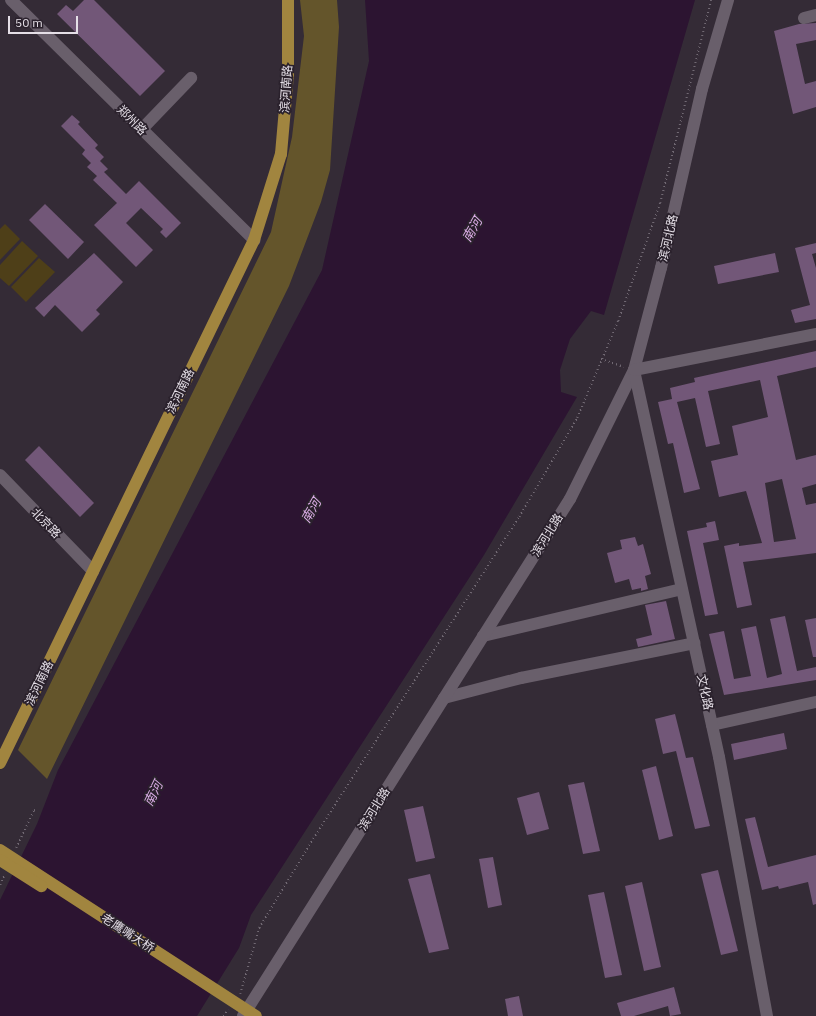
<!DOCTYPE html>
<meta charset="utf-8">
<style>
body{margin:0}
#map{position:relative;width:816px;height:1016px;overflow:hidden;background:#342b36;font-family:"IBM Plex Sans","Noto Sans SC",sans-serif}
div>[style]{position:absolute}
.green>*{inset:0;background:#4e3f18}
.forest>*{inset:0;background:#64552b}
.water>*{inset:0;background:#2c1431}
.building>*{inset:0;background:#725778}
.path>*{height:1.5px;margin-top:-0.75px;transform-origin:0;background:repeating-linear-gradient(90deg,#716973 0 1px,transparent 0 4px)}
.minor>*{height:12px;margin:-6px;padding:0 6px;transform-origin:6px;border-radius:6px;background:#695f6b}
.major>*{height:12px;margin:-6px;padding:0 6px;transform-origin:6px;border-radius:6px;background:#a1853f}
span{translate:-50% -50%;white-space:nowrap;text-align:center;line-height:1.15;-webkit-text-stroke:3.5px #2a212c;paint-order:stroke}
.street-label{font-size:12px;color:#e5dfe7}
.water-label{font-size:13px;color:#daace5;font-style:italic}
.scale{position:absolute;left:8px;top:16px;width:70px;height:18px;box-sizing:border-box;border:2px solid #e5dfe7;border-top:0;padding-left:5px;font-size:12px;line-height:14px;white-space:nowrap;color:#e5dfe7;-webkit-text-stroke:3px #2a212c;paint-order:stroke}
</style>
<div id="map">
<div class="green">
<i style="clip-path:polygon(5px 224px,20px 239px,0 260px,0 229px)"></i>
<i style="clip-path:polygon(22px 241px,38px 256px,9px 286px,0 278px,0 265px)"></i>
<i style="clip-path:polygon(39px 258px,55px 272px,26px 302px,11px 287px)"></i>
</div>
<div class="forest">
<i style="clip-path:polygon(300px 0,337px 0,339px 27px,330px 170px,321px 202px,289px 286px,47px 779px,18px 750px,271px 232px,292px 137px,304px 36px)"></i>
</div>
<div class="water">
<i style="clip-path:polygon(365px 0,695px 0,604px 315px,591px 311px,570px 339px,560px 370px,561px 392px,577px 397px,484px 555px,251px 915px,239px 948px,197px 1016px,0 1016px,0 900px,37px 824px,58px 770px,322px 270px,369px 61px)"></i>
</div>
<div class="building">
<i style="clip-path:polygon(84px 0,94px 0,165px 71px,140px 96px,57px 14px,66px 5px,73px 11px)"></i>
<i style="clip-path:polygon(816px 23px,816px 40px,796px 44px,805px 84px,816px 81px,816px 107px,793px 114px,774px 31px,799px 24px)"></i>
<i style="clip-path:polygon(72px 115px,80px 122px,78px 124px,98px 145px,95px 148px,104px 157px,100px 161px,108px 169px,104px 172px,126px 194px,139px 181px,181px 223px,166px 238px,160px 232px,163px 229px,141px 208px,126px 223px,153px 250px,136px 267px,94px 225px,117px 203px,93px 180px,97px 176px,87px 167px,91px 163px,82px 154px,85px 150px,61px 126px)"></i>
<i style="clip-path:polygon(45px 204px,84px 242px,68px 259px,29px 220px)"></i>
<i style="clip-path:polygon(816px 243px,816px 253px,812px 254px,816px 268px,816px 319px,795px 323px,791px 310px,810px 305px,795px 248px)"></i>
<i style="clip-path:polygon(94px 253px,123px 282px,96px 310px,100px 314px,82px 332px,55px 305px,44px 317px,35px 308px)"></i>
<i style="clip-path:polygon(775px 253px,779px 272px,718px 284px,714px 266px)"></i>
<i style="clip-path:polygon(evenodd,816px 351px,816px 367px,777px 376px,796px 460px,816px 455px,816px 484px,802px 488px,806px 505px,816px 503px,816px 553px,743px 562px,752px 605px,737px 608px,724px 546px,739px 543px,739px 546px,762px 543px,746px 491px,719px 497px,711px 461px,738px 455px,732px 426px,768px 417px,760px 380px,708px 391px,720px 444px,706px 447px,695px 398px,677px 402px,700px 489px,684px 493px,673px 443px,668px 444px,658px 402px,672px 399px,670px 388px,695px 382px,694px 378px,816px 351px,782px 479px,796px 539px,774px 542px,765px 483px,782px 479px)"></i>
<i style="clip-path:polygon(39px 446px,94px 503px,80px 517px,25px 460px)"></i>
<i style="clip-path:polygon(715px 521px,719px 540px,703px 543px,718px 614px,705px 616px,687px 531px,707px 527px,706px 523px)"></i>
<i style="clip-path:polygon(635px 537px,638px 546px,643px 544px,651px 574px,645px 576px,648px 589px,641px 591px,641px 588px,632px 590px,629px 579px,615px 583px,607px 553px,622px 549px,620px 540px)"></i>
<i style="clip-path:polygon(666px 601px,675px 639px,638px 647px,636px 639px,652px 635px,645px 605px)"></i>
<i style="clip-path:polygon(785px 616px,797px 671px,816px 667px,816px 680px,724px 695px,709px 634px,724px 631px,734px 679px,751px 676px,741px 629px,756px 626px,767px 678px,782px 674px,770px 619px)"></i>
<i style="clip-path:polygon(816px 618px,816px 657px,813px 657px,805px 620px)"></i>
<i style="clip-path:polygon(675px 714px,686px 758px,693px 757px,710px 826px,695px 829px,676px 751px,663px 754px,655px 719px)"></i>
<i style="clip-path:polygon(784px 733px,787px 749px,734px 760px,731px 744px)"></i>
<i style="clip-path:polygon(656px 766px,673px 836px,659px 840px,642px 770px)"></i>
<i style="clip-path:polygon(584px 782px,600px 851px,583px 854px,568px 785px)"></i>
<i style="clip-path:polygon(539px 792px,549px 829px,527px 835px,517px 798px)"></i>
<i style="clip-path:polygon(423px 806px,435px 858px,416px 862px,404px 810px)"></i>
<i style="clip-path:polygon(755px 817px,768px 867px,816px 855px,816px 904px,813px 905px,808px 882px,779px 889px,778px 886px,762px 890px,745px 819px)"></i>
<i style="clip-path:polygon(493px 857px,502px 905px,488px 908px,479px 859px)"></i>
<i style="clip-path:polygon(718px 870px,738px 951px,721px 955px,701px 874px)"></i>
<i style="clip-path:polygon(430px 874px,449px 949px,429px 953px,408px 879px)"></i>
<i style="clip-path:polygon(642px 882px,661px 967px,644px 971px,625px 886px)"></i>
<i style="clip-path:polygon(604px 892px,622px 975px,605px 978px,588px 895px)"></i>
<i style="clip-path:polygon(674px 987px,681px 1014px,670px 1016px,668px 1006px,634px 1016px,621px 1016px,617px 1003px)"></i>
<i style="clip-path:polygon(519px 996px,523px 1016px,508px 1016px,505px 999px)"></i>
</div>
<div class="path">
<i style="left:601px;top:359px;width:24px;rotate:19deg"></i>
<i style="left:16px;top:848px;width:42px;rotate:-64.7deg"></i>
<i style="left:34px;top:810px;width:3px;rotate:18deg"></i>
<i style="left:0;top:885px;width:10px;rotate:-66deg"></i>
<i style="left:240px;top:994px;width:69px;rotate:-73.9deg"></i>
<i style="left:259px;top:928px;width:104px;rotate:-58.8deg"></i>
<i style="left:313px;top:839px;width:382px;rotate:-57.4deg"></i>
<i style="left:519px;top:517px;width:115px;rotate:-59.6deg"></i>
<i style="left:577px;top:418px;width:105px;rotate:-67.1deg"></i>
<i style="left:618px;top:321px;width:125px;rotate:-70.4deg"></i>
<i style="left:660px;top:203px;width:209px;rotate:-75.9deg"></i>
<i style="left:223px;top:1016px;width:8px;rotate:-50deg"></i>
</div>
<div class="minor">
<i style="left:11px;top:0;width:342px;rotate:44.6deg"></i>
<i style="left:804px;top:18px;width:12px;rotate:-14deg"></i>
<i style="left:142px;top:129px;width:71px;rotate:-46.1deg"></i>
<i style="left:0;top:475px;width:134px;rotate:45.9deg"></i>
<i style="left:483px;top:636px;width:204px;rotate:-13.3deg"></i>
<i style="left:444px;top:698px;width:80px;rotate:-14.6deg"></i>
<i style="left:521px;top:678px;width:177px;rotate:-11.4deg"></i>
<i style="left:712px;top:725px;width:107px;rotate:-12.5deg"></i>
<i style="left:243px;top:1016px;width:612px;rotate:-57.69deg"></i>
<i style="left:570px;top:499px;width:144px;rotate:-63.6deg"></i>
<i style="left:634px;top:370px;width:106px;rotate:-75.2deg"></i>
<i style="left:661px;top:268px;width:184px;rotate:-77.1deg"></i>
<i style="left:702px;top:89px;width:93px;rotate:-73.7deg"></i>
<i style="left:767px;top:1016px;width:263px;rotate:-100.5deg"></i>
<i style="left:719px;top:757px;width:396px;rotate:-102.4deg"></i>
<i style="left:634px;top:370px;width:186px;rotate:-11.2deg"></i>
</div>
<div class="major">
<i style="left:0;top:763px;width:581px;rotate:-64.1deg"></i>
<i style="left:254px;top:240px;width:90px;rotate:-72.6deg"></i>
<i style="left:281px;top:154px;width:80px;rotate:-85deg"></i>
<i style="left:288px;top:74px;width:74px;rotate:-90deg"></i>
<i style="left:0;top:850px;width:305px;rotate:33deg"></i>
<i style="left:0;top:860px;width:49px;rotate:32.4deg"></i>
</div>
<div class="street-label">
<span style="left:286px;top:89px;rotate:-86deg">滨河南路</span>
<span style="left:132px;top:120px;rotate:45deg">郑州路</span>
<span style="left:668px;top:238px;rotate:-77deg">滨河北路</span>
<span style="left:180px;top:391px;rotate:-64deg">滨河南路</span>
<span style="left:46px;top:523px;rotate:46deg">北京路</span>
<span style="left:547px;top:535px;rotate:-58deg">滨河北路</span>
<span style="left:39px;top:683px;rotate:-64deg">滨河南路</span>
<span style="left:705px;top:692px;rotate:78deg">文化路</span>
<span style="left:374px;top:809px;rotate:-58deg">滨河北路</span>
<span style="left:128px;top:933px;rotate:33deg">老鹰嘴大桥</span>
</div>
<div class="water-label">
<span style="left:473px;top:230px;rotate:-60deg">南河</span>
<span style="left:312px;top:511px;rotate:-60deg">南河</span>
<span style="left:154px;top:794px;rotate:-64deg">南河</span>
</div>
<div class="scale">50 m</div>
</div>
